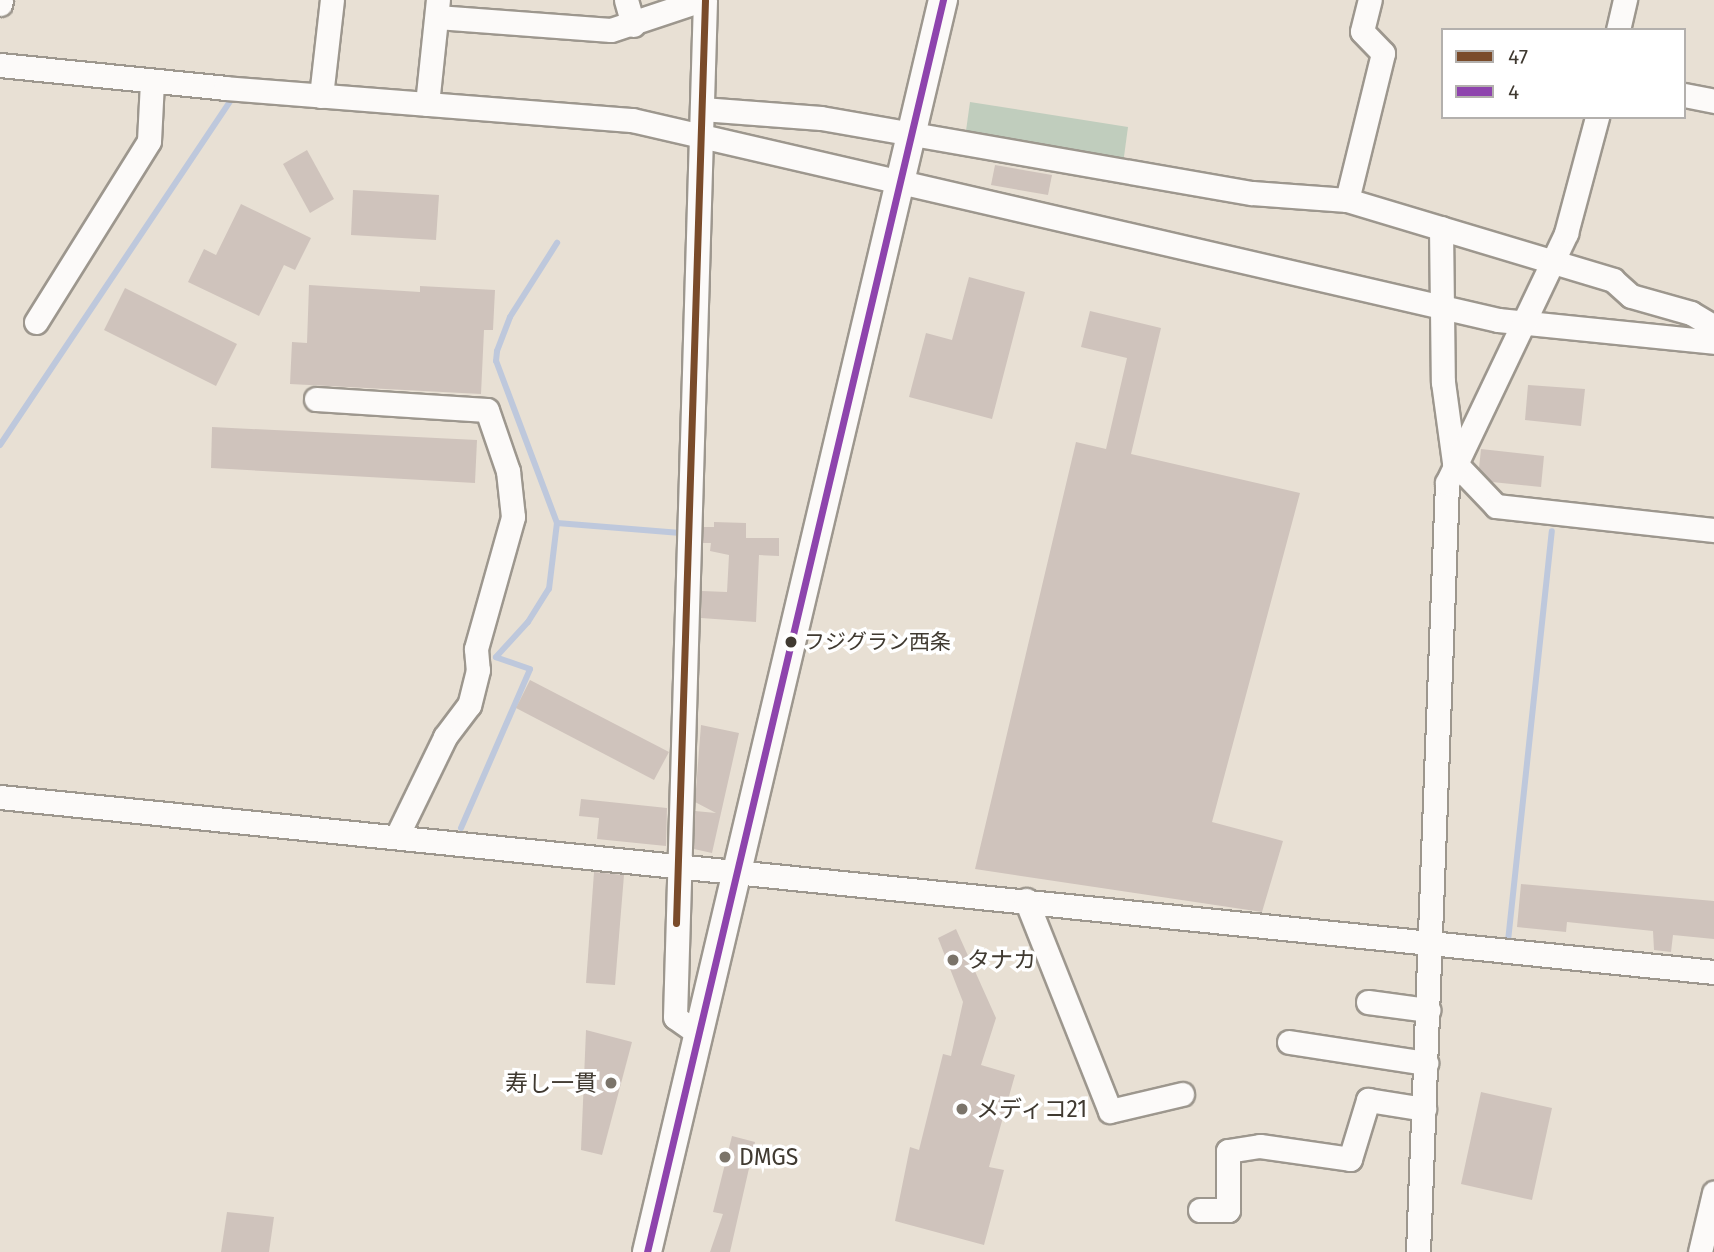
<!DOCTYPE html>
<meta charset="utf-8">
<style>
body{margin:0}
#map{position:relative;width:1714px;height:1252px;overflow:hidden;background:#e8e0d4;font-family:"Fira Sans","Noto Sans JP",sans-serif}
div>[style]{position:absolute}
.green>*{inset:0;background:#c0cdbd}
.stream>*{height:6px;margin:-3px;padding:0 3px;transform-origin:3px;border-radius:3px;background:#bec8dc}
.building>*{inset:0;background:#cfc3bc}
.roads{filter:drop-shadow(2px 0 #9d978e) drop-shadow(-2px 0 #9d978e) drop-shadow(0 2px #9d978e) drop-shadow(0 -2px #9d978e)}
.minor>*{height:23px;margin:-11.5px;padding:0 11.5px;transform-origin:11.5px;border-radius:11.5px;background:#fcfaf9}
.major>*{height:28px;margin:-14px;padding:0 14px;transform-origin:14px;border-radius:14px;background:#fcfaf9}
.bus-1>*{height:7px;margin:-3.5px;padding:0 3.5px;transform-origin:3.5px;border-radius:3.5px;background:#7a4b2a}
.bus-2>*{height:7px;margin:-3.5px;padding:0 3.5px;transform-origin:3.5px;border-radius:3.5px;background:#8e44ad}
.dots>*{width:19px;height:19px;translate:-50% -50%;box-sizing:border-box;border:4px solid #fff;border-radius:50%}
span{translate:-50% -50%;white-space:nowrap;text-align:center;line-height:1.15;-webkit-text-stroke:7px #fff;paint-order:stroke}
.bus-label{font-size:21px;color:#403a31}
.left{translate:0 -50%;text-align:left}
.poi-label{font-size:23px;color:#403a31}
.right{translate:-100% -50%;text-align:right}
.legend{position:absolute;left:1441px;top:28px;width:245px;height:91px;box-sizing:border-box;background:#fff;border:2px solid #b3b0ad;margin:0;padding:9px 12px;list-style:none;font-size:21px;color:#403a31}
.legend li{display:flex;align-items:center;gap:14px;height:35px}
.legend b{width:35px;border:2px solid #b3b0ad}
</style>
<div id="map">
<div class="green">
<i style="clip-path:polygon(970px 102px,1128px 127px,1123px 164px,965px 138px)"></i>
</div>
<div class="stream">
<i style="left:0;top:445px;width:422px;rotate:-56.2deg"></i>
<i style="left:557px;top:523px;width:124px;rotate:4.6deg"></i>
<i style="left:461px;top:828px;width:173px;rotate:-66.5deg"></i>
<i style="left:530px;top:669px;width:36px;rotate:-161deg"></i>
<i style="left:496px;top:657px;width:47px;rotate:-47.6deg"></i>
<i style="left:528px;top:622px;width:39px;rotate:-58deg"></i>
<i style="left:549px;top:589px;width:66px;rotate:-83.1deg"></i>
<i style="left:557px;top:523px;width:173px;rotate:-110.6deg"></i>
<i style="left:496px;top:361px;width:10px;rotate:-84deg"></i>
<i style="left:497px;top:351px;width:36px;rotate:-69deg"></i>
<i style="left:510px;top:317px;width:88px;rotate:-57.6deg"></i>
<i style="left:1514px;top:942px;width:6px;rotate:-171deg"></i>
<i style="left:1508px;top:941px;width:412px;rotate:-83.9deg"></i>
</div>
<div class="building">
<i style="clip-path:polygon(307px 150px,334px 199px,310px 213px,283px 164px)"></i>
<i style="clip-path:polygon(995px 165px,1052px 175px,1048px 195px,991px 185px)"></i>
<i style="clip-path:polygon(353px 190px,439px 195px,436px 240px,351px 235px)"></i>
<i style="clip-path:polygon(241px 204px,311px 238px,295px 270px,284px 265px,259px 316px,188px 282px,204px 249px,216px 255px)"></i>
<i style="clip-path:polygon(969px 277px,1025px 292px,992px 419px,909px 397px,926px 333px,952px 340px)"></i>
<i style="clip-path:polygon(309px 285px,420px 292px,420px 286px,495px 290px,493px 330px,484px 330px,481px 394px,290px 384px,292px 342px,307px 343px)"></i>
<i style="clip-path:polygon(125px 288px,237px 344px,216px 386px,104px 330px)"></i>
<i style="clip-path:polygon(1090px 311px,1161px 328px,1131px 454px,1300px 493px,1212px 822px,1283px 841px,1262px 912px,975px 869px,1076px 442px,1106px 449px,1127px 358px,1081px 347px)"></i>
<i style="clip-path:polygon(1528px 385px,1585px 389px,1581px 426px,1525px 420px)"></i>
<i style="clip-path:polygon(212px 427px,477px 440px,475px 483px,211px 468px)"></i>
<i style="clip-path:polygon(1481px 449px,1544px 456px,1541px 487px,1492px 482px,1479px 468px)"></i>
<i style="clip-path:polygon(714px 522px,746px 523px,746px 538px,779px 538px,779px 556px,759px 555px,756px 622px,701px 618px,702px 591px,727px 592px,729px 555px,710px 551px,711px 543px,703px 543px,703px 527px,714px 527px)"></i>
<i style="clip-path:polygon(530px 680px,669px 752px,654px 780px,516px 708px)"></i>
<i style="clip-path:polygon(701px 725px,739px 733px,712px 853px,694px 849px,695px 811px,716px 813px,695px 802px)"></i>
<i style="clip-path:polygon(581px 799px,667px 808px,666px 846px,597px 839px,599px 818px,579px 816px)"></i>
<i style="clip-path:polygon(594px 872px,624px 875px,615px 985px,586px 983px)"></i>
<i style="clip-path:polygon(1521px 884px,1714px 901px,1714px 939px,1673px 935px,1671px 952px,1654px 950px,1653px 931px,1567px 922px,1566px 932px,1517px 927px)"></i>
<i style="clip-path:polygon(956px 929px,996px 1018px,981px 1065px,1015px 1075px,989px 1167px,1004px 1170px,984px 1245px,895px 1221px,910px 1147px,919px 1150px,943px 1054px,951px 1056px,963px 1002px,938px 938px)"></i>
<i style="clip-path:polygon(586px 1030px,632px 1042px,602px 1155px,581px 1150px)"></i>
<i style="clip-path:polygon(1481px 1092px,1552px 1108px,1532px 1200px,1461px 1184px)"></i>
<i style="clip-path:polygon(732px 1136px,755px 1142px,730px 1252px,710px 1252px,723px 1214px,713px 1212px)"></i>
<i style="clip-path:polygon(227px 1212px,274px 1217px,269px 1252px,221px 1252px)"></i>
</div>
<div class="roads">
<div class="minor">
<i style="left:626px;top:0;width:26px;rotate:74deg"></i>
<i style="left:0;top:4px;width:4px;rotate:-76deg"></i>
<i style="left:437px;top:17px;width:174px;rotate:4.3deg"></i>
<i style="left:611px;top:30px;width:95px;rotate:-18.4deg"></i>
<i style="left:1618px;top:30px;width:31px;rotate:-77deg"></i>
<i style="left:0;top:65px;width:226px;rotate:5.8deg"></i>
<i style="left:225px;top:88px;width:408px;rotate:4.5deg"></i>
<i style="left:632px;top:120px;width:889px;rotate:13deg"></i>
<i style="left:1498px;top:320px;width:217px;rotate:5.8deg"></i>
<i style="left:1684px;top:95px;width:31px;rotate:11deg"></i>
<i style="left:321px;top:96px;width:97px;rotate:-83.5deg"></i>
<i style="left:427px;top:104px;width:105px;rotate:-84deg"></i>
<i style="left:702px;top:109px;width:119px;rotate:4.3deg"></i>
<i style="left:821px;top:118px;width:437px;rotate:9.9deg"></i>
<i style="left:1252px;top:193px;width:95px;rotate:4.2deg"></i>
<i style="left:1347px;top:200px;width:278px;rotate:16.7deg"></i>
<i style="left:1613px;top:280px;width:24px;rotate:42deg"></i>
<i style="left:1631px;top:296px;width:62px;rotate:15.8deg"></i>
<i style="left:1691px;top:313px;width:27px;rotate:31deg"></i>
<i style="left:1347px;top:200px;width:151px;rotate:-76.2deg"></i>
<i style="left:1383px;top:53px;width:30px;rotate:-134deg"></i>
<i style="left:1362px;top:31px;width:32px;rotate:-76deg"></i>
<i style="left:1441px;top:228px;width:154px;rotate:89.3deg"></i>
<i style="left:1443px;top:382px;width:81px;rotate:82.2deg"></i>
<i style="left:1454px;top:462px;width:61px;rotate:46.3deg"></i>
<i style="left:1496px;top:506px;width:219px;rotate:6.3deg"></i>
<i style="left:36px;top:322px;width:213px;rotate:-58deg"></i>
<i style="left:149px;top:141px;width:60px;rotate:-87.1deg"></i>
<i style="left:316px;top:399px;width:171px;rotate:3.7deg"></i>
<i style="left:487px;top:410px;width:65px;rotate:71deg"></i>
<i style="left:508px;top:471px;width:46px;rotate:83.8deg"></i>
<i style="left:513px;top:517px;width:137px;rotate:105.7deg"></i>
<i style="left:476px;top:649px;width:21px;rotate:85deg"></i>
<i style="left:478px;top:670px;width:36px;rotate:104deg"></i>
<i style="left:469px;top:705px;width:40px;rotate:127deg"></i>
<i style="left:445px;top:737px;width:110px;rotate:115.9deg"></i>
<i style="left:0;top:797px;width:1723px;rotate:5.83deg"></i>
<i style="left:1026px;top:900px;width:227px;rotate:68.3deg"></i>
<i style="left:1110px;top:1111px;width:74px;rotate:-13.3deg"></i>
<i style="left:1368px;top:1002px;width:61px;rotate:7.6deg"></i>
<i style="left:699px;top:1034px;width:29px;rotate:-145deg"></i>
<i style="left:675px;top:1017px;width:1017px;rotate:-88.31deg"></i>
<i style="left:1289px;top:1042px;width:139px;rotate:8.7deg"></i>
<i style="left:1200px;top:1210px;width:28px"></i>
<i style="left:1228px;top:1210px;width:59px;rotate:-90deg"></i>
<i style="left:1228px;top:1151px;width:32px;rotate:-9deg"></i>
<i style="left:1260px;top:1146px;width:91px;rotate:8.2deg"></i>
<i style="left:1350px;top:1159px;width:62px;rotate:-73deg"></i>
<i style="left:1368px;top:1100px;width:57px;rotate:9.1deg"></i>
<i style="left:1418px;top:1252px;width:770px;rotate:-87.84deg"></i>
<i style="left:1447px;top:483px;width:277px;rotate:-64.5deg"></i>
<i style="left:1566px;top:233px;width:120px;rotate:-75deg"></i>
<i style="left:1700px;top:1252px;width:61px;rotate:-76.7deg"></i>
</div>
<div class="major">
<i style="left:647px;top:1252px;width:1287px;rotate:-76.7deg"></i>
</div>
</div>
<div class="bus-1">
<i style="left:676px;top:923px;width:923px;rotate:-88.2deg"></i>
</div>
<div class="bus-2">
<i style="left:647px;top:1252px;width:1287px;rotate:-76.7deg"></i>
</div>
<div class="dots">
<i style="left:791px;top:642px;background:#403a31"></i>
<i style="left:953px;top:960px;background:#7b746a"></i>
<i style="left:611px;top:1083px;background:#7b746a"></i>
<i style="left:962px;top:1109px;background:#7b746a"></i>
<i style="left:725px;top:1157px;background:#7b746a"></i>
</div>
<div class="bus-label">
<span class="left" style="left:804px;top:642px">フジグラン西条</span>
</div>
<div class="poi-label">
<span class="left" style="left:967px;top:960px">タナカ</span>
<span class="right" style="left:597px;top:1083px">寿し一貫</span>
<span class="left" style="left:976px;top:1109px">メディコ21</span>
<span class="left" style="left:739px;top:1157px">DMGS</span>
</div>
<ul class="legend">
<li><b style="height:9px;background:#7a4b2a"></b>47</li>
<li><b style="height:9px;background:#8e44ad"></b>4</li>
</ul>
</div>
